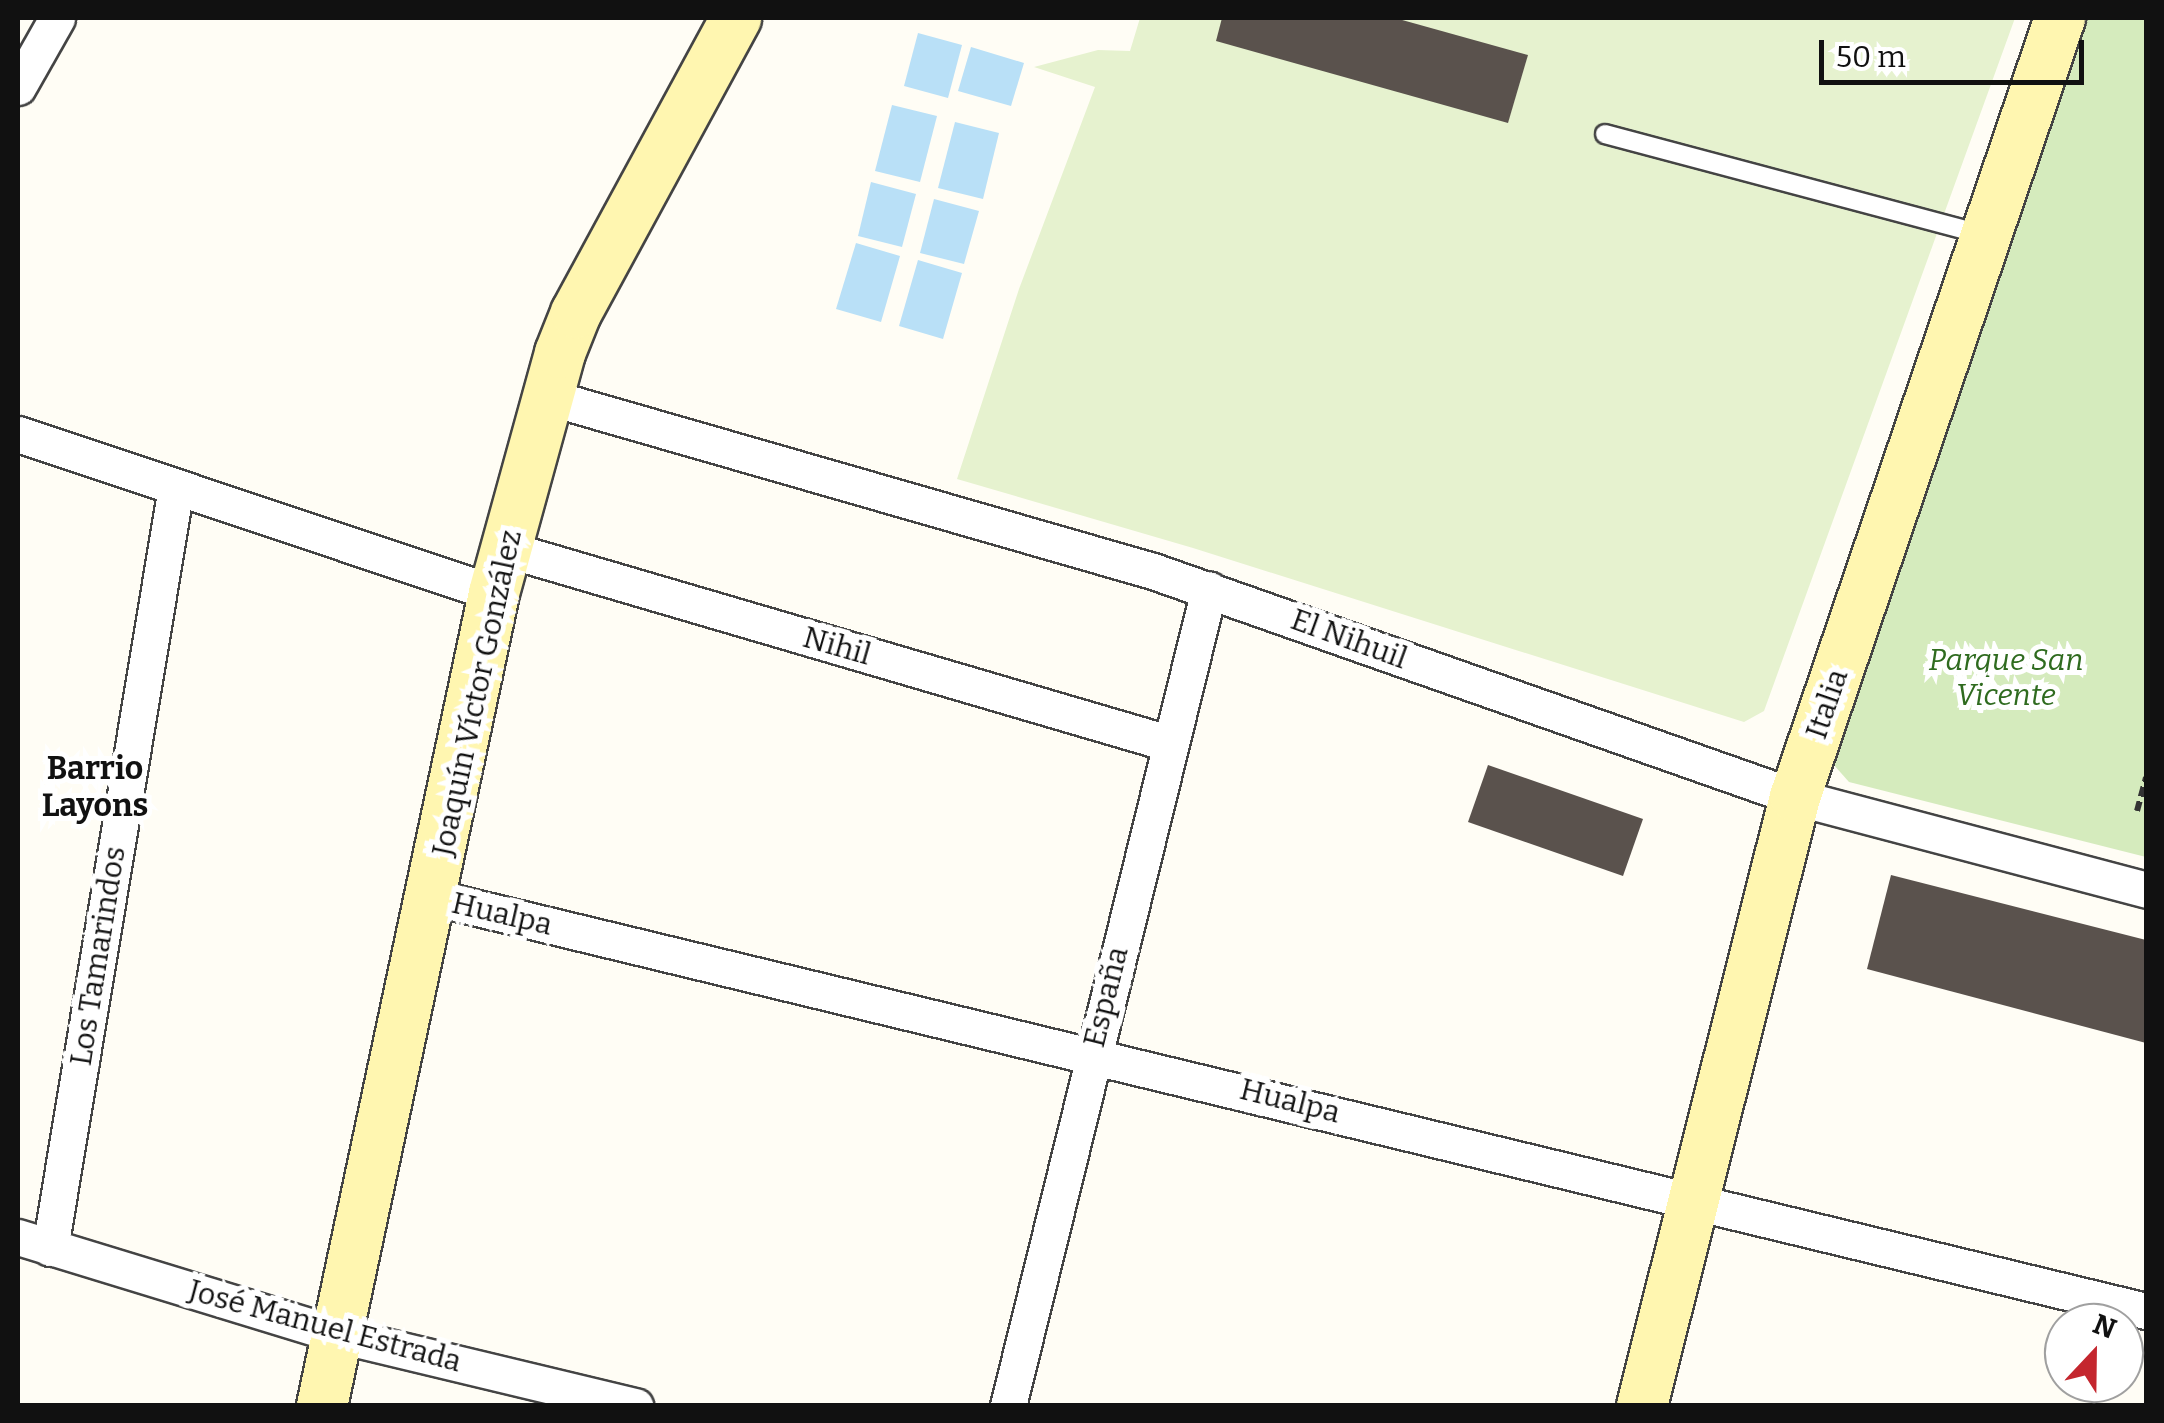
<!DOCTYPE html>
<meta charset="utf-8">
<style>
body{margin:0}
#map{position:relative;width:2164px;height:1423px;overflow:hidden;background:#fffdf5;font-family:Bitter,serif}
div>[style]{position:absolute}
.green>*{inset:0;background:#d5ebbd}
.pitch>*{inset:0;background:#e6f2cf}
.water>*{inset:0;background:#b9e0f7}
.building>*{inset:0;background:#5a524d}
.path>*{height:6px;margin-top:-3px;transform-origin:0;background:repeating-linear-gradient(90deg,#333 0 10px,transparent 0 15px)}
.roads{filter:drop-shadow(2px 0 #444) drop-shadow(-2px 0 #444) drop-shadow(0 2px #444) drop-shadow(0 -2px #444)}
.lane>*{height:18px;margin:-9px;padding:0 9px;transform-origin:9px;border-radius:9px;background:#fff}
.street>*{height:35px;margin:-17.5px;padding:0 17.5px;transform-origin:17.5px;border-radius:17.5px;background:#fff}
.secondary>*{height:50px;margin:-25px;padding:0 25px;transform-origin:25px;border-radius:25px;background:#fff6b0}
span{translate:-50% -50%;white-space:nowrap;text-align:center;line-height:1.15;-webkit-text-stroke:10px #fff;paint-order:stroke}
.street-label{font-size:30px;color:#111}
.park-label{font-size:30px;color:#2f6b1f;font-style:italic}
.neighbourhood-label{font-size:32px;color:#111;font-weight:700}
.frame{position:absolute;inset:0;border:20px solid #111;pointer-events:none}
.north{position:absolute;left:2044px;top:1303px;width:100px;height:100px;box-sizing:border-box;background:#fff;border:2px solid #a0a0a0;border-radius:50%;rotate:22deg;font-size:28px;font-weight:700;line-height:40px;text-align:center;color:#111}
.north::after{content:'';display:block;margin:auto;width:35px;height:45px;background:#c4262e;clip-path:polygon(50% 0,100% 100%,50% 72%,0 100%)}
.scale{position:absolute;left:1819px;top:40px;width:265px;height:45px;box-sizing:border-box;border:5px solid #111;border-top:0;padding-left:12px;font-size:30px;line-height:35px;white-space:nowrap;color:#111;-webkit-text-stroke:8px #fff;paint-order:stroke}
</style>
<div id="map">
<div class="green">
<i style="clip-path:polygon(2083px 18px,2146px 18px,2146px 857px,1849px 782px,1833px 764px)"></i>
</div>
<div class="pitch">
<i style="clip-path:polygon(1140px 18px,2015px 18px,1764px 711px,1744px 722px,1193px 548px,957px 479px,1019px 289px,1095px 87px,1034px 67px,1098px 50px,1130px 51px)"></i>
</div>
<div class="water">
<i style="clip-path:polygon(918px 33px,962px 45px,948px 98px,904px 86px)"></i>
<i style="clip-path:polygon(971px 47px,1024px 63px,1011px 106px,958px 91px)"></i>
<i style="clip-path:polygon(892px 105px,937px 116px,920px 182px,875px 171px)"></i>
<i style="clip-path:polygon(955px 122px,999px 133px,983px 199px,938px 188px)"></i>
<i style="clip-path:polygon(871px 182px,916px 194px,902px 247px,858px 236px)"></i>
<i style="clip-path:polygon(934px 199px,979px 211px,964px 264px,920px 253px)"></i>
<i style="clip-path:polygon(856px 243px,900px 256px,881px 322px,836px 309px)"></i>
<i style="clip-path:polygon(918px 260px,962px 273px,943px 339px,899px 326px)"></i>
</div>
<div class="building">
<i style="clip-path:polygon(1222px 18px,1395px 18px,1528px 55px,1508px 123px,1216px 41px)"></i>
<i style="clip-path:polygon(1488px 765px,1643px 819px,1623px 876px,1468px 822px)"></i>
<i style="clip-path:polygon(1891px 875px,2146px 940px,2146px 1043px,1867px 969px)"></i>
</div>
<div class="path">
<i style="left:2137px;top:811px;width:35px;rotate:-75deg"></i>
</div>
<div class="roads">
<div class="lane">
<i style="left:1605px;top:134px;width:393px;rotate:14.9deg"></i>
</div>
<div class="street">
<i style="left:18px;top:87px;width:79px;rotate:-60.5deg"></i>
<i style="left:548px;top:397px;width:630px;rotate:16.05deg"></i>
<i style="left:1153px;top:571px;width:681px;rotate:19.39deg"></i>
<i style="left:1795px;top:797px;width:363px;rotate:14.8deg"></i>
<i style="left:18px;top:434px;width:502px;rotate:18.47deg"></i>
<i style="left:506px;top:549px;width:690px;rotate:16.33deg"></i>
<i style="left:432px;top:897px;width:1763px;rotate:13.58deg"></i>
<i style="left:18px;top:1237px;width:332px;rotate:17deg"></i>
<i style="left:335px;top:1334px;width:309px;rotate:13.5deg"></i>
<i style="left:50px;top:1248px;width:771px;rotate:-80.6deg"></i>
<i style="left:1008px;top:1406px;width:841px;rotate:-76.18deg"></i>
</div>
<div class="secondary">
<i style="left:322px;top:1406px;width:831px;rotate:-78.05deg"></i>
<i style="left:494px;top:593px;width:249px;rotate:-74.6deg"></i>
<i style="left:560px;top:353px;width:43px;rotate:-68.2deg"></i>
<i style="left:576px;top:313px;width:336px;rotate:-61.5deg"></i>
<i style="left:1642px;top:1406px;width:628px;rotate:-75.9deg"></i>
<i style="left:1795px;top:797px;width:823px;rotate:-71.21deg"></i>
</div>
</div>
<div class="street-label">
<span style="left:1349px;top:639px;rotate:20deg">El Nihuil</span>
<span style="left:837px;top:646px;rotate:16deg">Nihil</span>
<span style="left:477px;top:693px;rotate:-78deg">Joaquín Víctor González</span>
<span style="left:1827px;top:704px;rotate:-71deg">Italia</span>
<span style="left:502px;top:914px;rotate:13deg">Hualpa</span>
<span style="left:98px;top:956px;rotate:-81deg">Los Tamarindos</span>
<span style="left:1106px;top:997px;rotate:-76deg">España</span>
<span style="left:1290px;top:1101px;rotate:14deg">Hualpa</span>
<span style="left:325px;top:1326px;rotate:15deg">José Manuel Estrada</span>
</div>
<div class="park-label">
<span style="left:2006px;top:677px">Parque San<br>Vicente</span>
</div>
<div class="neighbourhood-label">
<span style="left:95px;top:787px">Barrio<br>Layons</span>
</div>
<div class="frame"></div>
<div class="north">N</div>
<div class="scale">50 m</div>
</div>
